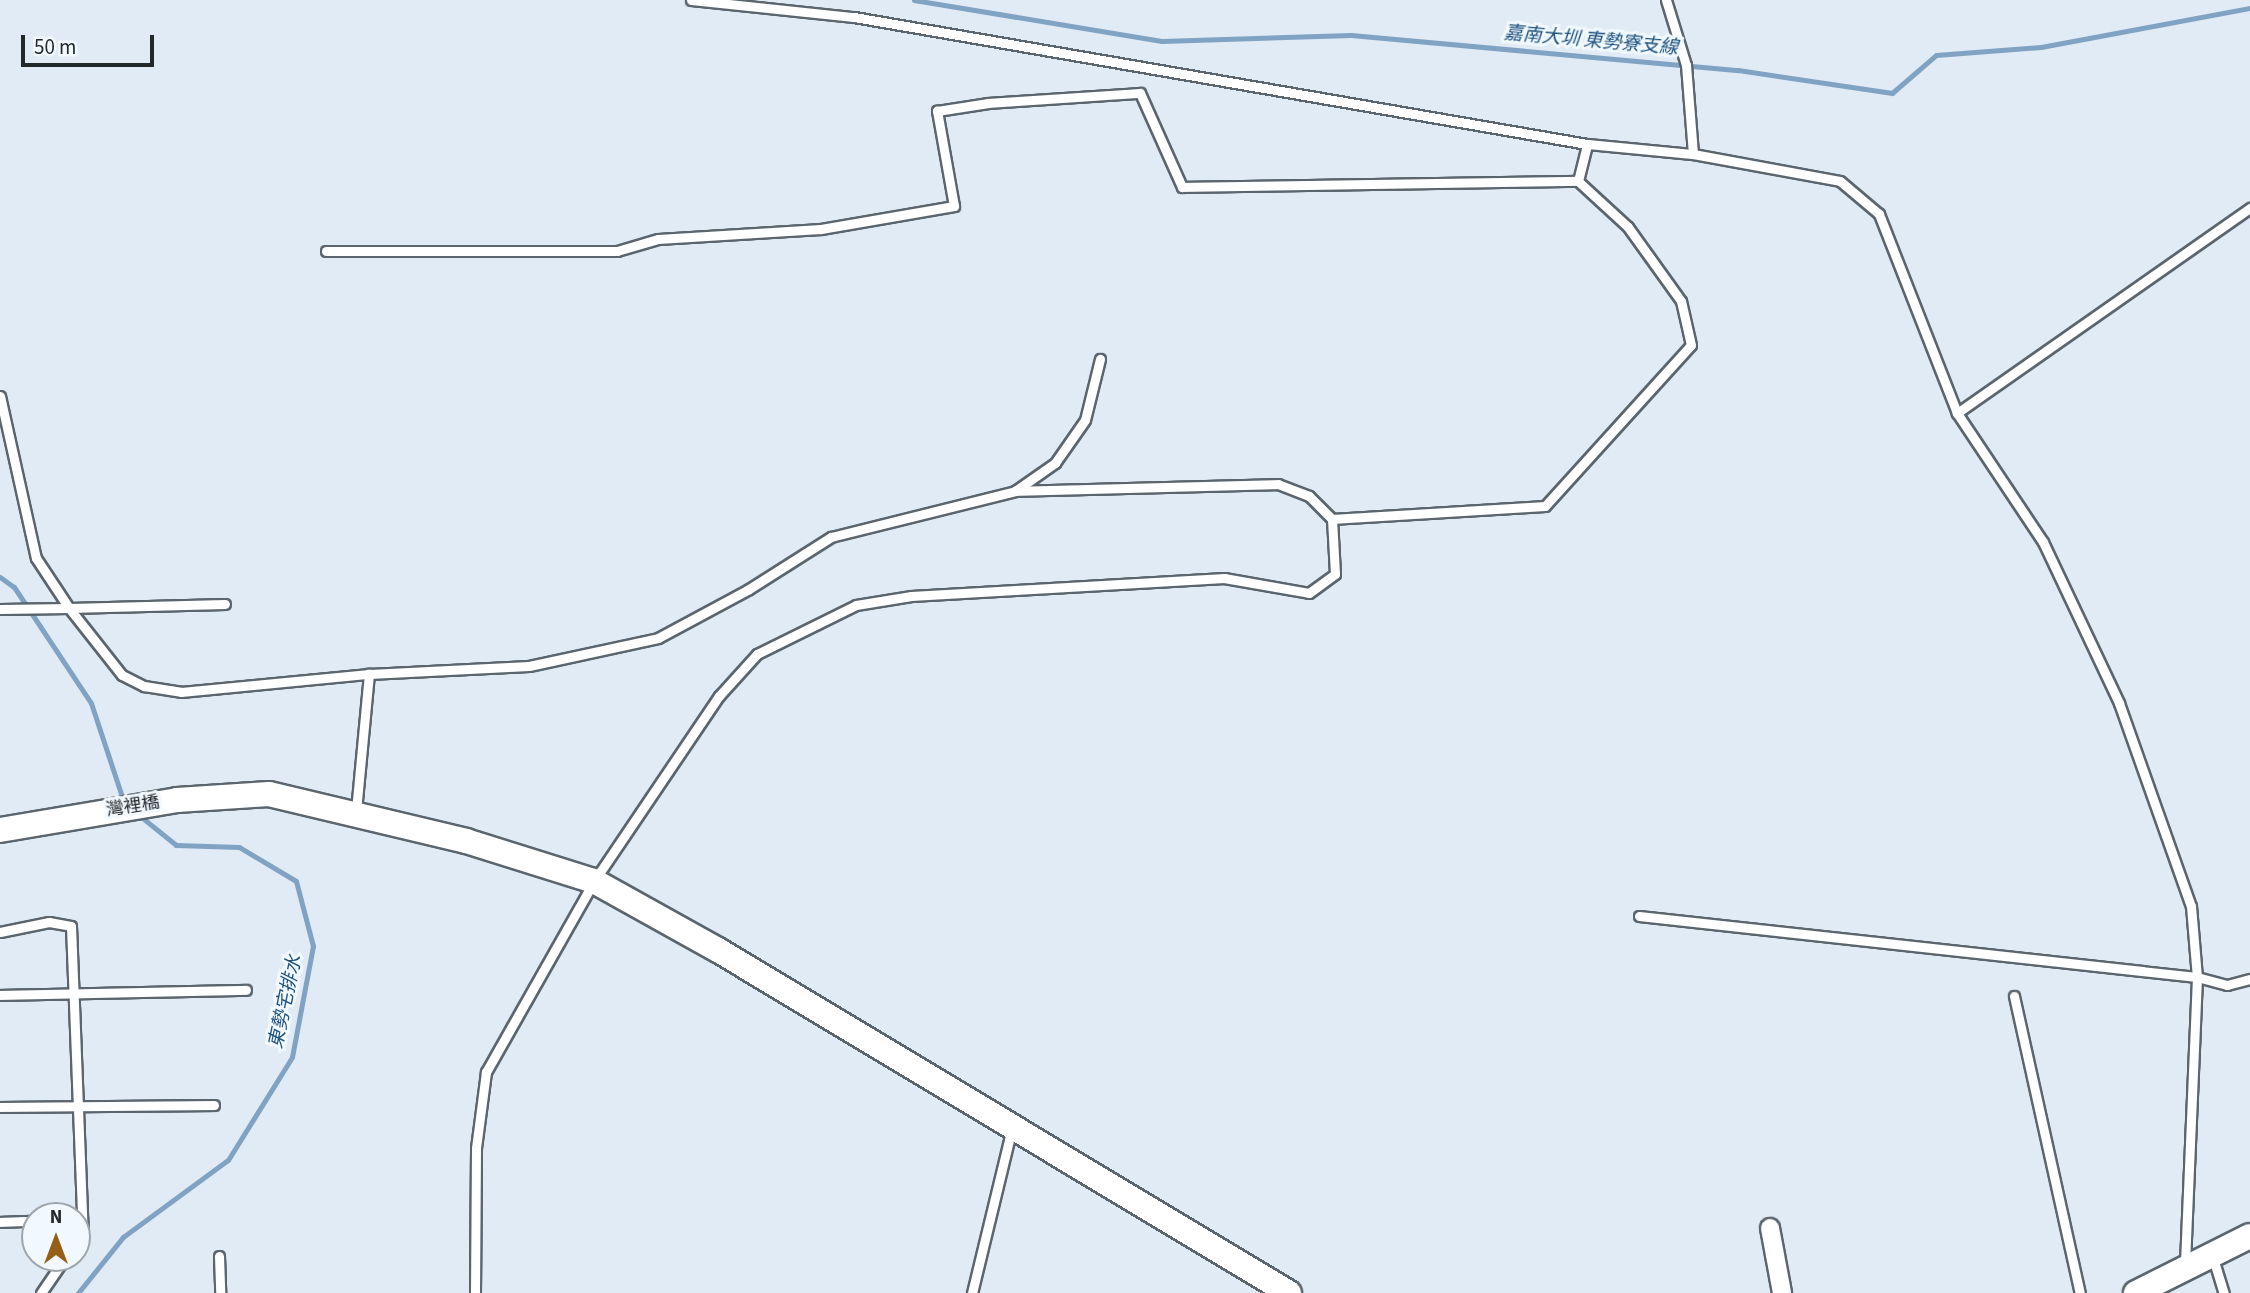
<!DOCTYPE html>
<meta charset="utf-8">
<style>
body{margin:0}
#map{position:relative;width:2250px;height:1293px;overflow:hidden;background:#e0ebf6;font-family:"Source Sans 3","Noto Sans TC",sans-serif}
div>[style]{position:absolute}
.stream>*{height:5px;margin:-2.5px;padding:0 2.5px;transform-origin:2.5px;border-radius:2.5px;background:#81a3c3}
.roads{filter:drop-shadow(2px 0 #5b656e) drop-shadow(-2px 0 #5b656e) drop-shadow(0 2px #5b656e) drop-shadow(0 -2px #5b656e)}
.lane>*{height:9px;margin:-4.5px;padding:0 4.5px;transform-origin:4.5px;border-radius:4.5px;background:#fff}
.street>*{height:18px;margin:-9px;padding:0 9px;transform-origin:9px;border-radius:9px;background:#fff}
.secondary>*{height:24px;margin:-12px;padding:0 12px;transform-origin:12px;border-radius:12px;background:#fff}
span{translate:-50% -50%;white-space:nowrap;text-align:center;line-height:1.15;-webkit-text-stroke:6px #f1f8fe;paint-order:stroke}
.street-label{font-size:18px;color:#23282b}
.water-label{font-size:19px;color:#1f537f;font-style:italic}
.north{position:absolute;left:21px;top:1202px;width:70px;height:70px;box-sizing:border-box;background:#f1f8fe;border:2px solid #9fa5aa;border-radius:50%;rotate:0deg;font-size:19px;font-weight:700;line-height:28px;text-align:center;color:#23282b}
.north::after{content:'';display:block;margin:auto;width:24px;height:32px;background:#965f18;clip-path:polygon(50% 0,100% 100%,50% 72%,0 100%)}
.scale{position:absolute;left:21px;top:35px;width:133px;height:32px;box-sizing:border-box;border:4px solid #23282b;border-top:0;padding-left:9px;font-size:21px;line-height:24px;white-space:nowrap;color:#23282b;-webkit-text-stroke:5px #f1f8fe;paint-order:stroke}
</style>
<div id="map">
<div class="stream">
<i style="left:914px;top:0;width:251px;rotate:9.4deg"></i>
<i style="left:1162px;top:41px;width:189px;rotate:-1.8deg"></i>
<i style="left:1351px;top:35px;width:389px;rotate:5.2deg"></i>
<i style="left:1738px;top:70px;width:156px;rotate:8.5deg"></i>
<i style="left:1892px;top:93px;width:58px;rotate:-40.8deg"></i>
<i style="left:1936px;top:55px;width:105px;rotate:-4.4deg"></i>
<i style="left:2041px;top:47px;width:213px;rotate:-10.6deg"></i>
<i style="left:0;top:577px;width:17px;rotate:36deg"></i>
<i style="left:14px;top:587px;width:139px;rotate:56.4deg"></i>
<i style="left:91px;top:703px;width:105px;rotate:71.7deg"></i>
<i style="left:78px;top:1293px;width:72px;rotate:-51.2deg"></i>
<i style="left:123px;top:1237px;width:130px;rotate:-36.3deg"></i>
<i style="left:228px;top:1160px;width:121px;rotate:-58.1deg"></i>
<i style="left:292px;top:1057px;width:113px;rotate:-79.3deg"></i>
<i style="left:313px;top:946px;width:67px;rotate:-104.7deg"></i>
<i style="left:296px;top:881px;width:66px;rotate:-149.2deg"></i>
<i style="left:239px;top:847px;width:63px;rotate:-178.2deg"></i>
<i style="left:176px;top:845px;width:46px;rotate:-141.1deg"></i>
</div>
<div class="roads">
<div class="lane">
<i style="left:691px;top:0;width:164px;rotate:6deg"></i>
<i style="left:854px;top:17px;width:744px;rotate:9.83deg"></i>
<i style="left:1587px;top:144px;width:106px;rotate:5.4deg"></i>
<i style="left:1666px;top:0;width:68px;rotate:72.9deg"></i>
<i style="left:1686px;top:65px;width:89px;rotate:85.5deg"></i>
<i style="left:1693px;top:154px;width:149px;rotate:10.4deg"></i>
<i style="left:1840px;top:181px;width:51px;rotate:40.2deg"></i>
<i style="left:1879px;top:214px;width:214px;rotate:68.6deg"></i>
<i style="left:1957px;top:413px;width:155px;rotate:56.3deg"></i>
<i style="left:2043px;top:542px;width:178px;rotate:64.7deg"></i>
<i style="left:2119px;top:703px;width:215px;rotate:70.5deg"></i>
<i style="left:2191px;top:906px;width:71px;rotate:85.2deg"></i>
<i style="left:2197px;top:977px;width:287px;rotate:92.4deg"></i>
<i style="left:326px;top:251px;width:291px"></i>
<i style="left:617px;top:251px;width:43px;rotate:-16.3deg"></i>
<i style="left:658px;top:239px;width:163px;rotate:-3.5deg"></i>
<i style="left:821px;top:229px;width:135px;rotate:-9.8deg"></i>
<i style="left:954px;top:206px;width:97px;rotate:-100.1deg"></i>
<i style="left:937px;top:111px;width:52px;rotate:-8.9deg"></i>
<i style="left:988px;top:103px;width:152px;rotate:-3.8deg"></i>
<i style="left:1140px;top:93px;width:103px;rotate:65.9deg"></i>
<i style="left:1182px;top:187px;width:396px;rotate:-0.9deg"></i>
<i style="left:0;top:396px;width:166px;rotate:77.5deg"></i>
<i style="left:36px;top:558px;width:60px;rotate:56.6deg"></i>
<i style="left:69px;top:608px;width:156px;rotate:-1.5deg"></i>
<i style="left:1957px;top:413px;width:358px;rotate:-35deg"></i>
<i style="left:1332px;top:519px;width:213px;rotate:-3.5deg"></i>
<i style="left:1545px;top:506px;width:217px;rotate:-47.8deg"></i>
<i style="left:1691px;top:345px;width:45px;rotate:-102.8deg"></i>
<i style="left:1681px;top:301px;width:91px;rotate:-125.6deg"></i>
<i style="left:1628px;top:227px;width:68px;rotate:-137.4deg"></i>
<i style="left:1578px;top:181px;width:38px;rotate:-76deg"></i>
<i style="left:0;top:609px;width:69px;rotate:-0.8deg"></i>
<i style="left:69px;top:608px;width:85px;rotate:51.7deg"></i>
<i style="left:122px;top:675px;width:25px;rotate:27deg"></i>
<i style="left:144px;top:686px;width:37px;rotate:9deg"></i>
<i style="left:181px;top:692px;width:189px;rotate:-5.5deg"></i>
<i style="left:369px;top:674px;width:160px;rotate:-2.9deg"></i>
<i style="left:529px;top:666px;width:132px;rotate:-12.2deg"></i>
<i style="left:658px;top:638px;width:103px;rotate:-28.3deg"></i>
<i style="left:749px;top:589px;width:97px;rotate:-32.4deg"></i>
<i style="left:831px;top:537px;width:190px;rotate:-14deg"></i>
<i style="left:1015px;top:491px;width:49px;rotate:-35deg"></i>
<i style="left:1055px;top:463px;width:52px;rotate:-55.1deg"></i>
<i style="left:1085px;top:420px;width:63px;rotate:-76.2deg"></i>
<i style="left:356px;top:811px;width:138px;rotate:-84.6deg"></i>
<i style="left:1639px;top:916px;width:561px;rotate:6.24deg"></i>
<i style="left:2197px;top:977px;width:31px;rotate:15deg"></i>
<i style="left:2227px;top:985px;width:24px;rotate:-15deg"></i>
<i style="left:0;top:932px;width:50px;rotate:-11.5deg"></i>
<i style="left:49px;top:922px;width:22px;rotate:10deg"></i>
<i style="left:71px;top:926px;width:308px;rotate:87.8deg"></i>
<i style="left:83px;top:1234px;width:10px;rotate:127deg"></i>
<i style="left:0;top:995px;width:246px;rotate:-1.2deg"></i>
<i style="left:2014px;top:996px;width:304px;rotate:77.5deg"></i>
<i style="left:0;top:1107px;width:214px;rotate:-0.5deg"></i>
<i style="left:0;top:1222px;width:35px;rotate:-2deg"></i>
<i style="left:219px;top:1256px;width:37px;rotate:88deg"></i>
<i style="left:2213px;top:1258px;width:37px;rotate:73deg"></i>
<i style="left:41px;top:1293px;width:42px;rotate:-55.6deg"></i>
<i style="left:475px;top:1293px;width:145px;rotate:-89.6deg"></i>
<i style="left:476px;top:1148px;width:77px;rotate:-82.5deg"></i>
<i style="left:486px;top:1072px;width:219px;rotate:-60.5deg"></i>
<i style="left:594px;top:881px;width:223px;rotate:-56deg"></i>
<i style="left:719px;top:696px;width:57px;rotate:-47.9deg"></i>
<i style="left:757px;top:654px;width:110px;rotate:-26.3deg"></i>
<i style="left:856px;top:605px;width:56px;rotate:-9.3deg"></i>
<i style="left:911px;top:596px;width:314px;rotate:-3.3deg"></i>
<i style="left:1224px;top:578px;width:86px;rotate:10deg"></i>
<i style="left:1309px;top:593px;width:32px;rotate:-36deg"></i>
<i style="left:1335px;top:574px;width:55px;rotate:-93.1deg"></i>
<i style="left:1332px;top:519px;width:33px;rotate:-135deg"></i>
<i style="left:1309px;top:496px;width:33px;rotate:-159deg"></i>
<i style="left:1278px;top:484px;width:263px;rotate:178.5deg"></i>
<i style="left:972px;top:1293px;width:170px;rotate:-76.4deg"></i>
</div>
<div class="street">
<i style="left:1770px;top:1228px;width:66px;rotate:79.5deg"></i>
</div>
<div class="secondary">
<i style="left:0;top:830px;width:180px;rotate:-9.6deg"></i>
<i style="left:177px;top:800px;width:92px;rotate:-3.7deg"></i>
<i style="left:269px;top:794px;width:203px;rotate:13.4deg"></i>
<i style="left:466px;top:841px;width:134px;rotate:17.4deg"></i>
<i style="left:594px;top:881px;width:142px;rotate:29.1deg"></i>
<i style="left:718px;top:950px;width:666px;rotate:30.99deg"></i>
<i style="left:2136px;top:1293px;width:127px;rotate:-26.6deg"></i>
</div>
</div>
<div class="street-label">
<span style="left:133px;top:807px;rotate:-9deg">灣裡橋</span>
</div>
<div class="water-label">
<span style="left:1591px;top:41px;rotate:5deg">嘉南大圳 東勢寮支線</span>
<span style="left:286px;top:1002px;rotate:-78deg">東勢宅排水</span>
</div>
<div class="north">N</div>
<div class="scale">50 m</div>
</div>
